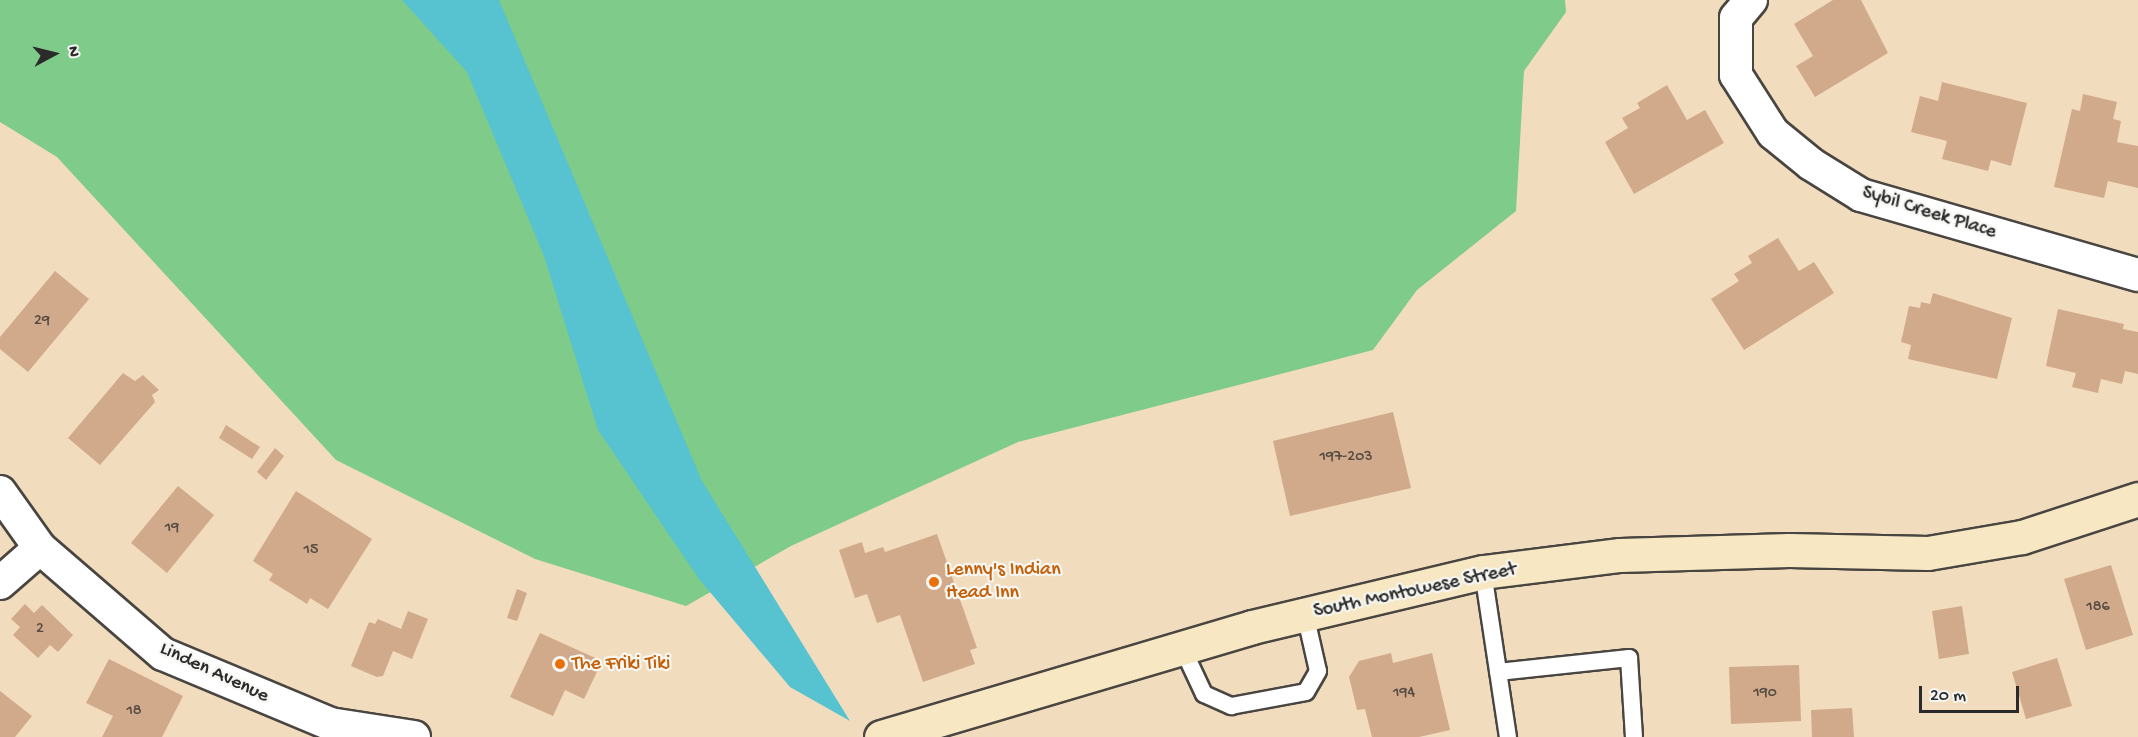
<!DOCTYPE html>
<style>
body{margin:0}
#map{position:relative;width:2138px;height:737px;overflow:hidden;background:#f2dcbe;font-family:"Gochi Hand",sans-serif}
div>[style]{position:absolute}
.green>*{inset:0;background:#7fcb89}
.water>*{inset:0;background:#57c3d0}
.building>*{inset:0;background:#d1aa8b}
.roads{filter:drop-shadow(2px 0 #494641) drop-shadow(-2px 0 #494641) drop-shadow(0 2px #494641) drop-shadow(0 -2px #494641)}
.service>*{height:16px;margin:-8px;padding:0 8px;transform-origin:8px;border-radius:8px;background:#fff}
.minor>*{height:32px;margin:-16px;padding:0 16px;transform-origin:16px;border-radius:16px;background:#fff}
.secondary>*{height:33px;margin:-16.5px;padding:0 16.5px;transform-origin:16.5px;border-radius:16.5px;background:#f7e8c3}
.dots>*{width:16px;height:16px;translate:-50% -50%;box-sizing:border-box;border:3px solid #f6f6f2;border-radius:50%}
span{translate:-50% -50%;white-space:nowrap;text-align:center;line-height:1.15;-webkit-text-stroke:4.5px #f6f6f2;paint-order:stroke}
.number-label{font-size:16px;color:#544b43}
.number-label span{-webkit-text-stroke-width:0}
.street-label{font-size:20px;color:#2b2b2b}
.food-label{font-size:20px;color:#c56008}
.left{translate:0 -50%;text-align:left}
.north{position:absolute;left:24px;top:24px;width:60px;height:60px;-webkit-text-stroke:4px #f6f6f2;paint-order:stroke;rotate:83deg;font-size:16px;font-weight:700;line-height:24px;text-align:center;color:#2b2b2b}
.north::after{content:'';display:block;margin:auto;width:21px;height:27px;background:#2b2b2b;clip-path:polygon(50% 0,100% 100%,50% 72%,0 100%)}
.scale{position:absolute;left:1919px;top:686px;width:100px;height:27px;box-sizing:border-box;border:3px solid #2b2b2b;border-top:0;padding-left:8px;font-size:18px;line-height:21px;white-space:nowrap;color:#2b2b2b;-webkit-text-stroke:4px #f6f6f2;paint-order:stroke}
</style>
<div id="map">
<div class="green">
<i style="clip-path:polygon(0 0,1565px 0,1566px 12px,1524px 71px,1516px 211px,1417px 290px,1373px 350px,1018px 442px,791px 546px,686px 606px,535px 559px,336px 460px,57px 157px,0 122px)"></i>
</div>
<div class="water">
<i style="clip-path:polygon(402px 0,499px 0,702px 481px,850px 721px,790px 687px,699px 579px,598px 430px,544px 256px,467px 72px)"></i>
</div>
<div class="building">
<i style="clip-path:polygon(1833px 0,1861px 0,1888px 53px,1815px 97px,1796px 66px,1813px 56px,1794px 24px)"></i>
<i style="clip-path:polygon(1942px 82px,2027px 103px,2011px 166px,1991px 160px,1988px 171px,1942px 159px,1947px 141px,1911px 132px,1920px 96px,1938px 101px)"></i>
<i style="clip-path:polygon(1667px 85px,1687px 120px,1705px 110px,1724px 143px,1634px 194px,1605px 142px,1628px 128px,1622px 118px,1640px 108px,1637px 103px)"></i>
<i style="clip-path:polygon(2083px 94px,2117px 102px,2113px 119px,2121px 121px,2117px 142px,2138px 146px,2138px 188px,2108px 181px,2104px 198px,2054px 187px,2072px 109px,2080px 111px)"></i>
<i style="clip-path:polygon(1778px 238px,1799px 271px,1814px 262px,1834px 293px,1744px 350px,1711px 299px,1739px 281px,1734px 274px,1752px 263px,1748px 256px)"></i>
<i style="clip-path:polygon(55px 271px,89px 299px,28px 372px,0 349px,0 337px)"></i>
<i style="clip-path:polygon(1933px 293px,2012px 318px,1997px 379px,1908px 359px,1911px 345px,1901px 342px,1909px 306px,1920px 308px,1921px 302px,1930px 304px)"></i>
<i style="clip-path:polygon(2058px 309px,2124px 324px,2123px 329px,2138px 332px,2138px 374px,2125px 371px,2122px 384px,2101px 379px,2098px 393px,2072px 387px,2076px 373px,2046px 366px)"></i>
<i style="clip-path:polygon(123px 373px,135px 381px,143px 375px,159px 390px,152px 395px,155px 402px,100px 465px,68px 438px)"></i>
<i style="clip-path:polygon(1393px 412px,1411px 488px,1290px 516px,1273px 441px)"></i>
<i style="clip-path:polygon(226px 425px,260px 447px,252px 459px,219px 438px)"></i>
<i style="clip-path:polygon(275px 448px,284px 456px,266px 480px,257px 472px)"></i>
<i style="clip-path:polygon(178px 486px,214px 515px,167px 573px,131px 543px)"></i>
<i style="clip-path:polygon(296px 491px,372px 539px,328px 609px,310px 598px,307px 604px,269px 580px,273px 574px,253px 561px)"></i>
<i style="clip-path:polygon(937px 534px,977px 648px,970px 650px,975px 664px,923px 682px,900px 615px,877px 623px,867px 594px,855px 598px,839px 550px,862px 542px,865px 553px,883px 547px,885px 552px)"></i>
<i style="clip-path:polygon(2111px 565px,2133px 635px,2086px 650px,2064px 579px)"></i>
<i style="clip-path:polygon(517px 589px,527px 593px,517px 621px,507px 618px)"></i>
<i style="clip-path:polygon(25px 604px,34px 613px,42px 605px,73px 635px,58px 652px,50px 645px,38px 658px,13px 635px,20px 627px,11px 619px)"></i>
<i style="clip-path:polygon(1962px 606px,1969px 654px,1939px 659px,1932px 611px)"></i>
<i style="clip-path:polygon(408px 611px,428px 619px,412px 659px,393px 651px,383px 676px,377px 677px,351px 666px,369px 622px,375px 624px,378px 619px,401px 629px)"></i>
<i style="clip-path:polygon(540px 633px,602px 661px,584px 699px,565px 690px,553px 716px,510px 697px)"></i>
<i style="clip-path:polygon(1391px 653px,1393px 663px,1432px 653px,1450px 730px,1419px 737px,1372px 737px,1365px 709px,1357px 710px,1349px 677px,1359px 661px)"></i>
<i style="clip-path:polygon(2057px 658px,2072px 706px,2026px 719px,2012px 672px)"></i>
<i style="clip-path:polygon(109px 659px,183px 696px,162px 737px,102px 737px,113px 716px,86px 703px)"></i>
<i style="clip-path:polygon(1799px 665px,1801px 721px,1731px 724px,1729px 667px)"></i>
<i style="clip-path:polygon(0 691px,32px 716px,15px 737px,0 737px)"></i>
<i style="clip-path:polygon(1852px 708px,1854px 737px,1812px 737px,1811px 710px)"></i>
</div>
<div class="roads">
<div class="service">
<i style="left:1483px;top:572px;width:167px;rotate:81.4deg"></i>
<i style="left:1182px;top:647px;width:52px;rotate:64.9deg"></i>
<i style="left:1204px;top:694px;width:30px;rotate:24deg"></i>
<i style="left:1231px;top:706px;width:76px;rotate:-10.6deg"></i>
<i style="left:1306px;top:692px;width:24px;rotate:-60deg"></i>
<i style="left:1318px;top:671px;width:58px;rotate:-102.8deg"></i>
<i style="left:1498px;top:672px;width:132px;rotate:-6.1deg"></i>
<i style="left:1629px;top:658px;width:79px;rotate:86.4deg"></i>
</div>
<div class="minor">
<i style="left:1751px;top:0;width:23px;rotate:130deg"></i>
<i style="left:1736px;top:18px;width:57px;rotate:90deg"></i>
<i style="left:1736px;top:75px;width:69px;rotate:57.5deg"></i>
<i style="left:1773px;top:133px;width:49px;rotate:39.2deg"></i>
<i style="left:1811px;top:164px;width:59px;rotate:31.8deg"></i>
<i style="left:1861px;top:195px;width:288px;rotate:16.1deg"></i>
<i style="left:0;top:492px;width:69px;rotate:54.5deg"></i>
<i style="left:40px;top:548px;width:162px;rotate:40.8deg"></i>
<i style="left:163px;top:654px;width:181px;rotate:22.7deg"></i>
<i style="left:330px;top:724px;width:85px;rotate:8.8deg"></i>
<i style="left:0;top:583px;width:53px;rotate:-41.2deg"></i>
</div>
<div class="secondary">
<i style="left:881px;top:737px;width:387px;rotate:-16.5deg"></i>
<i style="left:1252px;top:627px;width:237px;rotate:-13.4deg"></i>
<i style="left:1483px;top:572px;width:138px;rotate:-7.1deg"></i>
<i style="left:1620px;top:555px;width:169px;rotate:-1.7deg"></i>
<i style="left:1789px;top:550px;width:139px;rotate:1.2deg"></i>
<i style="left:1928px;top:553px;width:95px;rotate:-9.7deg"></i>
<i style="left:2022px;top:537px;width:122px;rotate:-18.1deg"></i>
</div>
</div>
<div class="dots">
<i style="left:934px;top:582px;background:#e8710a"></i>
<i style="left:560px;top:664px;background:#e8710a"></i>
</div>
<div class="number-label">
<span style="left:42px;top:322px">29</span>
<span style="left:1346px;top:458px">197-203</span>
<span style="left:172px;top:529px">19</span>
<span style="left:311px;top:551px">15</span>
<span style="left:2098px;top:608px">186</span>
<span style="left:40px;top:630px">2</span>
<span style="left:1404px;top:694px">194</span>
<span style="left:1765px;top:694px">190</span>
<span style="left:134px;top:712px">18</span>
</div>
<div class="street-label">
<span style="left:1929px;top:213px;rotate:17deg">Sybil Creek Place</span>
<span style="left:1415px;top:591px;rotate:-12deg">South Montowese Street</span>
<span style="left:214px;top:673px;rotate:25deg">Linden Avenue</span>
</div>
<div class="food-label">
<span class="left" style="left:946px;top:582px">Lenny's Indian<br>Head Inn</span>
<span class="left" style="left:572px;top:664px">The Friki Tiki</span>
</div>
<div class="north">N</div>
<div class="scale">20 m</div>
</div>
